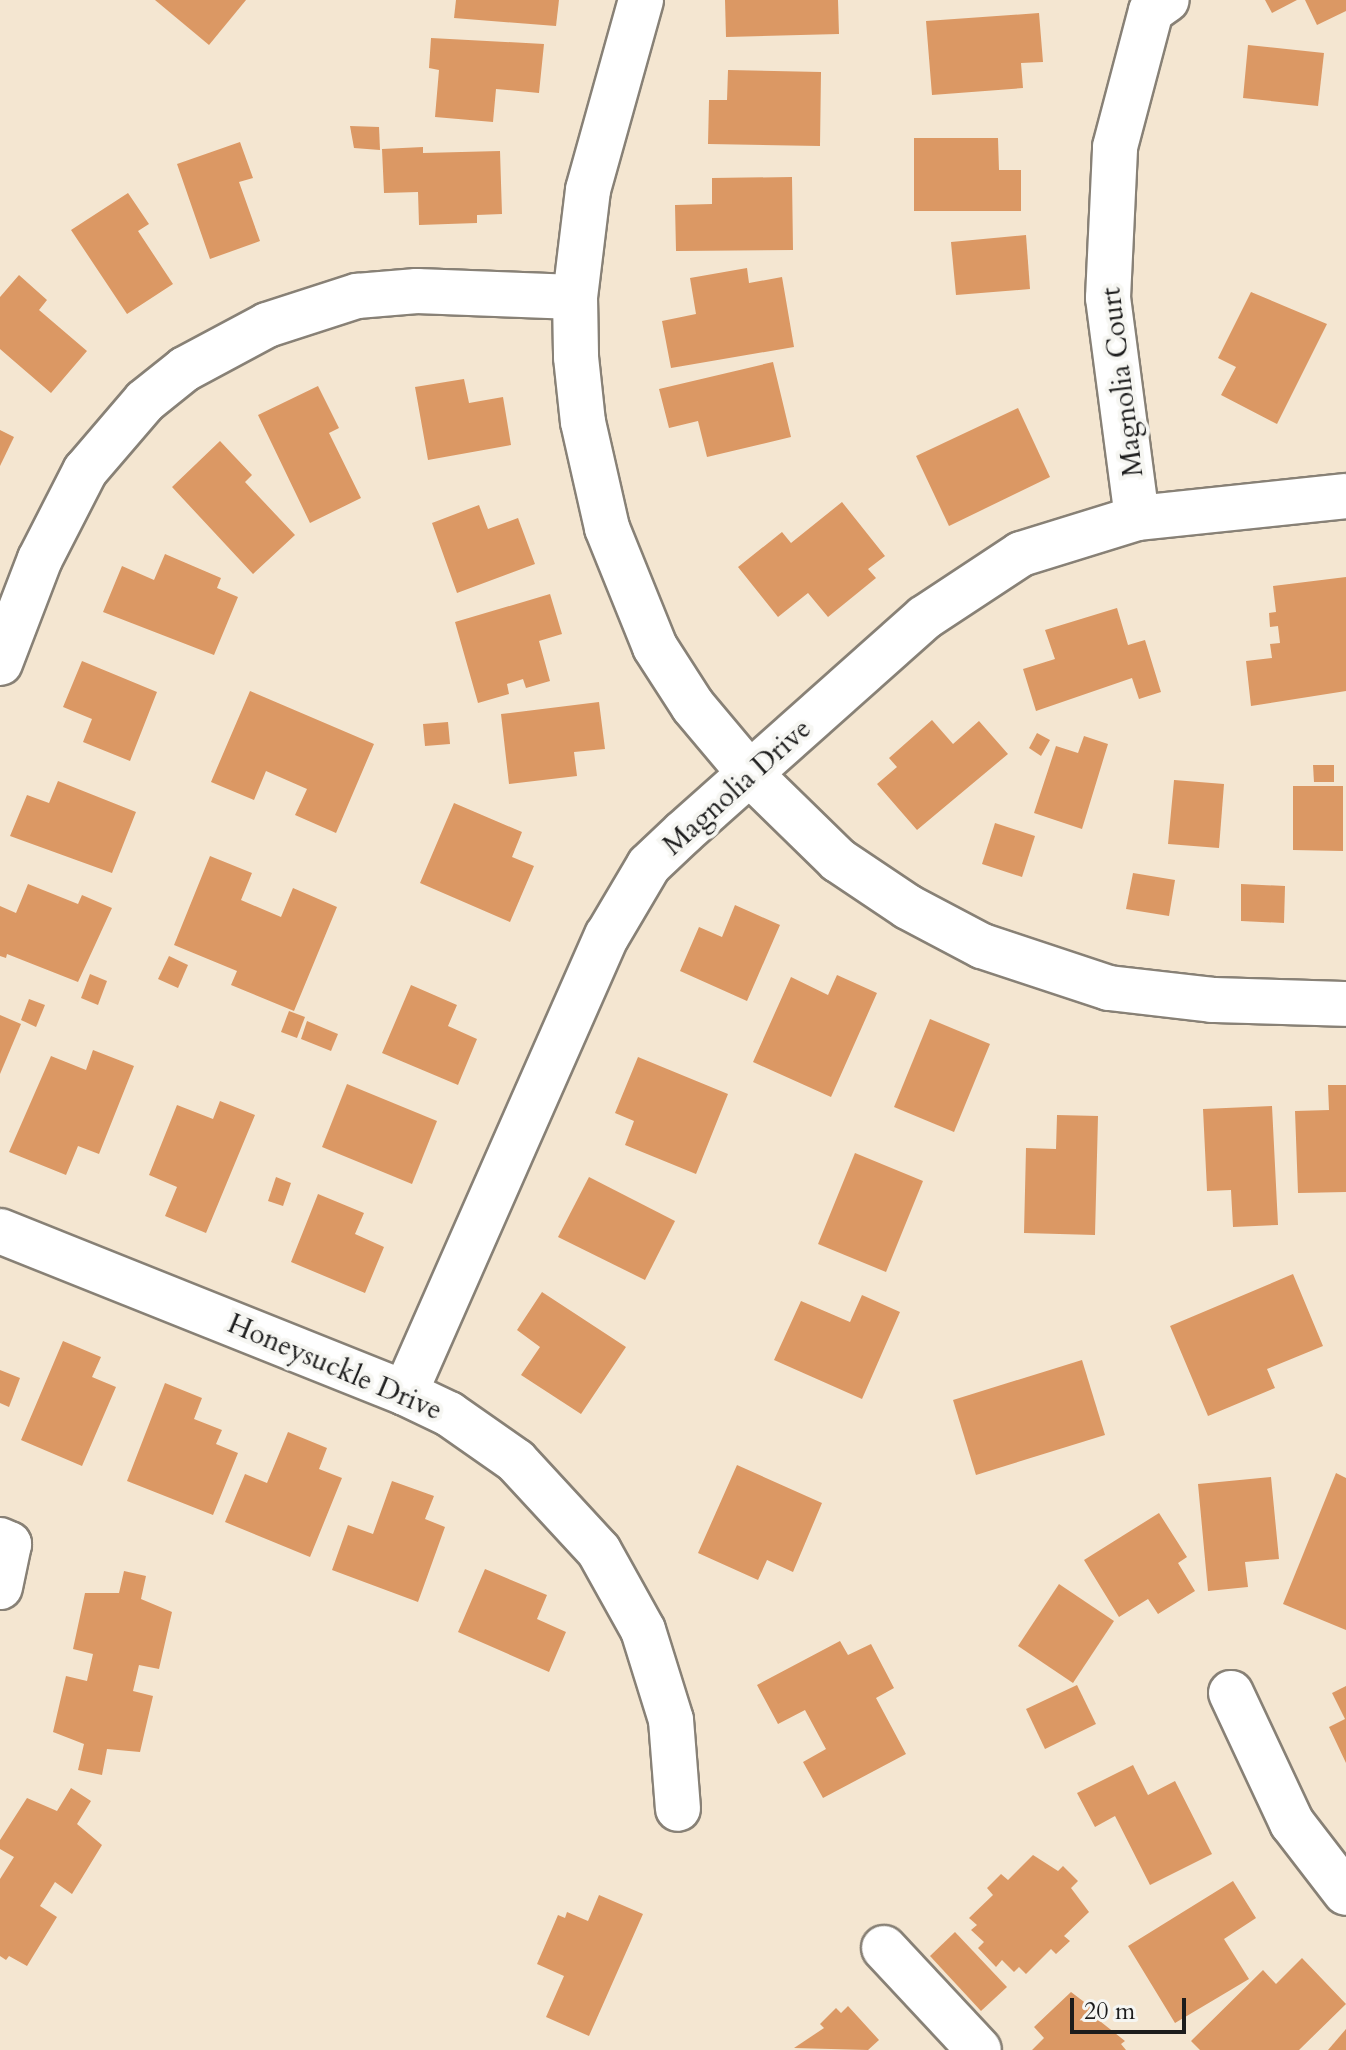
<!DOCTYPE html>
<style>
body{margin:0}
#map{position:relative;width:1346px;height:2050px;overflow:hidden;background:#f4e6d1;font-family:Cardo,serif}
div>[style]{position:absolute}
.building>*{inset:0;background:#db9864}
.roads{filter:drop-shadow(2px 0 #888176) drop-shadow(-2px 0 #888176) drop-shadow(0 2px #888176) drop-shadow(0 -2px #888176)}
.minor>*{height:44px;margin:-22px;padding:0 22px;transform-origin:22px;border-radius:22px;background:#fff}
span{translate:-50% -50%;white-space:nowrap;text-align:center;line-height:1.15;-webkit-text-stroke:8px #f6f6f2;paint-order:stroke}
.street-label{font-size:28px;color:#1c1c1c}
.scale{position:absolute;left:1070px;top:1998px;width:116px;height:36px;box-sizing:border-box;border:4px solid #1c1c1c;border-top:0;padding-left:10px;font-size:24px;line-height:28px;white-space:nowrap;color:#1c1c1c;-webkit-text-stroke:6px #f6f6f2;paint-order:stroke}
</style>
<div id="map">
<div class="building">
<i style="clip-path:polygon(155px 0,246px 0,209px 45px)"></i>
<i style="clip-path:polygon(456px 0,559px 0,556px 26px,454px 18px)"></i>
<i style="clip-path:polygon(725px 0,838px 0,839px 34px,726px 37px)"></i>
<i style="clip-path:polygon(1265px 0,1297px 0,1272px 13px)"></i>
<i style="clip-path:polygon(1305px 0,1346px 0,1346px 11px,1317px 25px)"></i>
<i style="clip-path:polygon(1039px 13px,1043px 62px,1021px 63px,1023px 88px,932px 95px,926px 21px)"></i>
<i style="clip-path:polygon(431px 38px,544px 44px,539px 93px,496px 89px,493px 122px,435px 117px,439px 70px,429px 68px)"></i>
<i style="clip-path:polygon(1248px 45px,1324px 53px,1318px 106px,1243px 98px)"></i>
<i style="clip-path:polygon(728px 70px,821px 72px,820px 146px,708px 144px,709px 100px,727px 100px)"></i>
<i style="clip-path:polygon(350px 126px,379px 127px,380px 150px,354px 148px)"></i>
<i style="clip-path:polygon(914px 138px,998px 138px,999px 170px,1021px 170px,1021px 211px,914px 211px)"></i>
<i style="clip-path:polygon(240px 142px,253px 178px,239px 182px,260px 241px,210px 259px,177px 164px)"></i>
<i style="clip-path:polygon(423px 147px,423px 153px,500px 151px,502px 214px,477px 215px,477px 223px,419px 225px,418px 192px,384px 193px,382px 149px)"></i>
<i style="clip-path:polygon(792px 177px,793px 250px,676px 251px,675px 205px,712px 204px,712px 178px)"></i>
<i style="clip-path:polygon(128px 193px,149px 224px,138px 231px,173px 284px,127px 314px,71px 230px)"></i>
<i style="clip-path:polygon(1026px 235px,1030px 289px,956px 295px,951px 242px)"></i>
<i style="clip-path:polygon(747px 268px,749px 283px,782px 277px,794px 347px,671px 368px,662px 321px,696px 314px,690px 278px)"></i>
<i style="clip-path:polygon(19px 275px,47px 300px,39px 310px,87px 351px,51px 393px,0 349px,0 297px)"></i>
<i style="clip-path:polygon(1251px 292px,1327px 324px,1277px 424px,1221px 395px,1236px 367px,1218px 358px)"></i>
<i style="clip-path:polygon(773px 362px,791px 437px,707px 457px,698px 421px,669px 428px,659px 389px)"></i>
<i style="clip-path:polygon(464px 379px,469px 403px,503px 397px,511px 445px,428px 460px,415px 387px)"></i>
<i style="clip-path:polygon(318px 386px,339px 428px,329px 433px,361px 498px,310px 523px,258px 415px)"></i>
<i style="clip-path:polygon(1018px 408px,1050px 477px,949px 526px,916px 456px)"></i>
<i style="clip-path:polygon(0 430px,14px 437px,0 466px)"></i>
<i style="clip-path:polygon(220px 441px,252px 475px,245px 482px,295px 535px,253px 574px,172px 487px)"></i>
<i style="clip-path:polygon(842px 502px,885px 556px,868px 569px,876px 578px,828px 617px,808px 593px,778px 617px,738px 567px,782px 532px,791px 543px)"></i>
<i style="clip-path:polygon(479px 505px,488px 529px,518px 518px,535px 564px,457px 593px,432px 523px)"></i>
<i style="clip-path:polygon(165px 554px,221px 578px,217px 588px,238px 597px,214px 655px,103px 612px,122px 566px,154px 580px)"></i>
<i style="clip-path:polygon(1346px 577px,1346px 691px,1251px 706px,1246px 661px,1272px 658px,1270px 644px,1280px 643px,1278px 626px,1270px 627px,1269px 613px,1276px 612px,1273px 586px)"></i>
<i style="clip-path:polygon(550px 594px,562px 634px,539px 641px,550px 681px,526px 688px,523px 679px,507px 684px,509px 694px,478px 703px,455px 622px)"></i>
<i style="clip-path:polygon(1117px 608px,1128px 645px,1145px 640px,1161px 692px,1139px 699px,1132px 678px,1036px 711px,1023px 669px,1055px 659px,1045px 630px)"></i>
<i style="clip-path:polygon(82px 661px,157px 692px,130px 761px,83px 742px,92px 719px,63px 707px)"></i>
<i style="clip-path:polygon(250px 691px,374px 744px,336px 833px,295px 815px,307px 789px,266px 771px,254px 800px,211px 782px)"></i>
<i style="clip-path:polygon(599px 702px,605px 749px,574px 752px,577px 776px,509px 784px,501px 714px)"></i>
<i style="clip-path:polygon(932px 720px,953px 744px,979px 721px,1008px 754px,917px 830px,877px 784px,897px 767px,889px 758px)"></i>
<i style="clip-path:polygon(448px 722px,450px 744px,425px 746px,423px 724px)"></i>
<i style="clip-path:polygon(1037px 733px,1050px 740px,1041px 756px,1029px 748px)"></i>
<i style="clip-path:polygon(1084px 736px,1108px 744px,1082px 829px,1034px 813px,1056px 746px,1078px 753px)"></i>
<i style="clip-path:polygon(1313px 765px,1334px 765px,1334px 782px,1314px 782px)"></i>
<i style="clip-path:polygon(1174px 780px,1224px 784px,1219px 848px,1168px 844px)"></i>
<i style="clip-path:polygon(58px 781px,136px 812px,112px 873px,10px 836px,27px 795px,49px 803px)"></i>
<i style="clip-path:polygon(1293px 786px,1343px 786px,1343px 851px,1293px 850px)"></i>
<i style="clip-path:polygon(454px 803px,522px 832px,512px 857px,534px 866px,510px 922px,420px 883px)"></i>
<i style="clip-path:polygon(995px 823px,1035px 836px,1022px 877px,982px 864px)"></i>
<i style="clip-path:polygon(210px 856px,252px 873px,241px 900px,281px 917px,293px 888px,337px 907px,294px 1011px,231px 985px,237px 971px,174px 945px)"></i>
<i style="clip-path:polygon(1133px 873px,1175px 880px,1169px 916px,1126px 909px)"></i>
<i style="clip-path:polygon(28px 884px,78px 904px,82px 895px,112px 908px,78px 982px,7px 954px,6px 958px,0 956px,0 906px,16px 913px)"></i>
<i style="clip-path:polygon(1241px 884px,1285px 886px,1284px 923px,1241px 921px)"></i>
<i style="clip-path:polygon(735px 905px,780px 925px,747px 1001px,680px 971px,699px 927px,722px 937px)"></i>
<i style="clip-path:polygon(169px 956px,188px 965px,178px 988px,158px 979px)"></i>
<i style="clip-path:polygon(90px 974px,107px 981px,98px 1005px,81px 998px)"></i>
<i style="clip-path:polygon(837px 975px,877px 993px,831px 1097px,753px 1062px,791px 977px,828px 995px)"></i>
<i style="clip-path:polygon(411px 985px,457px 1005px,448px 1026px,477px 1039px,458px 1085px,382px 1053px)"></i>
<i style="clip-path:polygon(29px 999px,45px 1005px,36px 1027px,21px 1020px)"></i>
<i style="clip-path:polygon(289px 1011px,305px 1017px,297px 1038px,281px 1032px)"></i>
<i style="clip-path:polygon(0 1015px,21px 1024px,0 1074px)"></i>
<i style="clip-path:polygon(930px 1019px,990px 1044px,954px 1132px,894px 1107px)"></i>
<i style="clip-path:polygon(307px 1021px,338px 1034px,331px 1051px,301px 1039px)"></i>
<i style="clip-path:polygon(93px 1050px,134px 1066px,99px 1154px,78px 1146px,66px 1175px,9px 1152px,51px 1056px,86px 1070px)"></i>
<i style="clip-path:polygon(638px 1057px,728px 1094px,696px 1174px,625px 1145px,634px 1121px,615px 1113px)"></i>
<i style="clip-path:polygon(347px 1084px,437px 1121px,412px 1184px,322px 1147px)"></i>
<i style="clip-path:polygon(1328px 1085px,1346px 1085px,1346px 1192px,1298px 1193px,1295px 1111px,1329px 1110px)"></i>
<i style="clip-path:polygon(220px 1101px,255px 1115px,206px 1233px,165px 1216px,177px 1187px,149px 1175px,177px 1105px,213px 1119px)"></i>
<i style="clip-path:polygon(1272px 1106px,1278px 1225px,1233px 1227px,1231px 1190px,1207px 1191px,1203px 1109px)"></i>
<i style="clip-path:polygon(1057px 1115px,1098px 1116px,1095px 1235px,1024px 1233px,1026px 1148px,1056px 1149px)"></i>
<i style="clip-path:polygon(855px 1153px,923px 1181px,886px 1272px,818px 1244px)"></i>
<i style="clip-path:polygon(276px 1177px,291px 1183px,283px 1206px,268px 1201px)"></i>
<i style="clip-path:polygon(589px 1177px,675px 1221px,645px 1280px,558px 1237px)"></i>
<i style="clip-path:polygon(318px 1194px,364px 1213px,355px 1234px,384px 1247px,365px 1293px,291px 1262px)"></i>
<i style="clip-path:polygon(1293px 1274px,1323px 1346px,1267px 1369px,1275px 1388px,1208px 1416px,1170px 1326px)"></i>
<i style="clip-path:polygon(542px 1292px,626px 1347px,581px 1414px,521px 1375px,540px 1347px,517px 1330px)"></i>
<i style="clip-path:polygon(862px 1295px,900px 1312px,862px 1399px,774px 1360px,801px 1301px,850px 1322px)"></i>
<i style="clip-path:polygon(63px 1341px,101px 1357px,92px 1377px,116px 1387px,82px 1466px,21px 1440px)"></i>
<i style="clip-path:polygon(1082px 1360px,1105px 1435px,976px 1475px,953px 1400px)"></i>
<i style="clip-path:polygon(0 1370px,20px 1378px,9px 1407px,0 1403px)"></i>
<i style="clip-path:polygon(165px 1383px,202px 1398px,194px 1419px,222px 1430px,216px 1444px,238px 1453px,213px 1515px,127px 1481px)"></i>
<i style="clip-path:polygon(288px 1432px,327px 1448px,319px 1469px,342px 1478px,310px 1557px,225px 1522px,245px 1474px,267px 1483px)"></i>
<i style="clip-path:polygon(737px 1465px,822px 1503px,793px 1572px,767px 1560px,758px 1580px,698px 1553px)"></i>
<i style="clip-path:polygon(1336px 1473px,1346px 1478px,1346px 1630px,1283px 1604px)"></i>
<i style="clip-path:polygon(1271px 1477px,1279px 1559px,1245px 1562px,1248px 1587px,1208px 1591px,1198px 1484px)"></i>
<i style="clip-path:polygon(392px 1481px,434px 1496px,425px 1519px,445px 1527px,418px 1602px,332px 1570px,348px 1525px,373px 1534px)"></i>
<i style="clip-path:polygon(1159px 1513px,1187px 1557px,1178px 1563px,1195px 1591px,1158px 1614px,1148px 1599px,1119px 1617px,1084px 1560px)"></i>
<i style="clip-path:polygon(485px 1569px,547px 1595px,537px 1619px,566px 1632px,549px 1672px,458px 1632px)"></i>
<i style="clip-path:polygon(124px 1571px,146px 1576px,141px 1599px,172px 1612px,159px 1669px,139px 1665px,133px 1691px,153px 1696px,140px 1752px,107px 1749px,102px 1775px,78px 1770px,84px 1744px,53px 1732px,66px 1676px,87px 1681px,93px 1654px,73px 1649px,85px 1593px,119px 1593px)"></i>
<i style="clip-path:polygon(1059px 1584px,1114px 1621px,1073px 1683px,1018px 1646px)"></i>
<i style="clip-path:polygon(840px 1641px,848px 1655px,871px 1644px,894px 1688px,876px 1698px,906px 1754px,823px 1798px,803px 1762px,826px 1749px,805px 1710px,778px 1724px,757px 1685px)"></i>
<i style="clip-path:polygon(1077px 1685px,1096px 1724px,1045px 1749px,1026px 1709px)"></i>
<i style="clip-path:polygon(1346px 1686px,1346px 1763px,1329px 1727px,1345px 1719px,1332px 1693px)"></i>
<i style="clip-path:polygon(1133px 1765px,1148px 1795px,1175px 1781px,1212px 1854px,1150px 1885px,1115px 1816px,1095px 1827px,1077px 1793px)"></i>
<i style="clip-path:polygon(71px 1788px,91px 1801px,77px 1824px,102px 1845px,72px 1894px,55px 1882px,40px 1906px,57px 1917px,27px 1966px,9px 1956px,6px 1960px,0 1956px,0 1879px,14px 1857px,0 1849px,0 1840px,27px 1798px,57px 1811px)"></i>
<i style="clip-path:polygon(1033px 1855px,1058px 1871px,1063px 1866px,1078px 1881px,1071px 1888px,1089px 1912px,1064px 1936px,1070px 1941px,1056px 1954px,1051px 1949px,1026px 1974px,1019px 1967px,1014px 1972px,1002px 1960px,996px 1967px,978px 1948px,984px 1942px,971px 1930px,977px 1925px,969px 1918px,993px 1895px,987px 1888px,1001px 1874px,1008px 1880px)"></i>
<i style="clip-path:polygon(1233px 1881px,1256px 1918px,1224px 1939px,1249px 1979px,1175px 2023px,1128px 1946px)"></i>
<i style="clip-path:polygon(599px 1895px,643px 1914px,589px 2036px,546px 2017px,564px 1976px,537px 1964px,558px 1915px,565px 1918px,567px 1912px,588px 1921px)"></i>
<i style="clip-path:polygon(955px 1932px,1007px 1987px,981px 2011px,930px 1956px)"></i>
<i style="clip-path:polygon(1302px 1958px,1346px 2004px,1299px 2050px,1200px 2050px,1191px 2041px,1263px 1970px,1276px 1984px)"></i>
<i style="clip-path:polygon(1071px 1992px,1100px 2014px,1096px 2018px,1125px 2041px,1121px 2044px,1126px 2050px,1032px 2050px,1044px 2038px,1034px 2027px)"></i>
<i style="clip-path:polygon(848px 2006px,879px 2040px,868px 2050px,794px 2048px,824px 2028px,820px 2024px,836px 2008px,841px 2013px)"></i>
<i style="clip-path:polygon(1346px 2029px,1346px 2050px,1328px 2050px)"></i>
</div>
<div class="roads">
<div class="minor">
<i style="left:641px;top:0;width:197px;rotate:105.6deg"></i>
<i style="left:588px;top:190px;width:108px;rotate:96.9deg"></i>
<i style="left:575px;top:297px;width:60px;rotate:89deg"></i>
<i style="left:576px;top:357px;width:65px;rotate:83.9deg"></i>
<i style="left:583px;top:422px;width:109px;rotate:77.2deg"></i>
<i style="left:607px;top:528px;width:128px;rotate:68deg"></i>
<i style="left:655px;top:647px;width:70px;rotate:57.2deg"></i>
<i style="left:693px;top:706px;width:90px;rotate:50deg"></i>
<i style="left:751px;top:775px;width:122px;rotate:44.3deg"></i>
<i style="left:838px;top:860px;width:84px;rotate:33.9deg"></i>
<i style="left:908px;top:907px;width:84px;rotate:27.8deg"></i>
<i style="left:982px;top:946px;width:134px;rotate:18.3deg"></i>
<i style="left:1109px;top:988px;width:104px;rotate:6.6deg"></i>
<i style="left:1212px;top:1000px;width:134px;rotate:1.7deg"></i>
<i style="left:1137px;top:518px;width:222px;rotate:-97.5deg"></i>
<i style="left:1108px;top:298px;width:151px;rotate:-87.3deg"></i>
<i style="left:1115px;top:147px;width:141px;rotate:-75.2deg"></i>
<i style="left:1151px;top:11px;width:19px;rotate:-35deg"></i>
<i style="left:0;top:663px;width:111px;rotate:-69deg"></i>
<i style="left:40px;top:559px;width:99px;rotate:-62.9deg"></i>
<i style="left:85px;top:471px;width:92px;rotate:-49.4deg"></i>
<i style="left:145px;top:401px;width:51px;rotate:-38.7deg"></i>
<i style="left:185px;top:369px;width:93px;rotate:-28.2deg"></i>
<i style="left:267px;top:325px;width:95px;rotate:-17.9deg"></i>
<i style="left:357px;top:296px;width:60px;rotate:-4.8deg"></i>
<i style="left:417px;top:291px;width:158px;rotate:2.2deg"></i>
<i style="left:0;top:1231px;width:436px;rotate:21.8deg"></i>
<i style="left:405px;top:1393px;width:49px;rotate:25.5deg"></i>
<i style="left:449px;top:1414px;width:82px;rotate:35deg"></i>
<i style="left:516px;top:1461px;width:122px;rotate:47.3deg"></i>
<i style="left:599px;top:1551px;width:90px;rotate:60.9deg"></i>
<i style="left:643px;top:1630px;width:94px;rotate:72.7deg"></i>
<i style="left:671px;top:1720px;width:89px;rotate:85.5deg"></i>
<i style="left:405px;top:1393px;width:500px;rotate:-66.2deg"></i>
<i style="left:607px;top:936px;width:82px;rotate:-59.4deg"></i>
<i style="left:649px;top:865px;width:48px;rotate:-43.3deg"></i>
<i style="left:684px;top:832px;width:322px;rotate:-41.7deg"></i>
<i style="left:924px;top:618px;width:116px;rotate:-33.4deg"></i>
<i style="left:1021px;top:554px;width:121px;rotate:-17.2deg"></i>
<i style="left:1137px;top:518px;width:210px;rotate:-6deg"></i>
<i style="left:0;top:1540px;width:10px;rotate:24deg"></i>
<i style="left:9px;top:1544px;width:44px;rotate:101.8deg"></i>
<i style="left:1231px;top:1693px;width:144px;rotate:64.9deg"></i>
<i style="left:1292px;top:1823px;width:88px;rotate:52.4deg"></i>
<i style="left:884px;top:1948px;width:139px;rotate:47deg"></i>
</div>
</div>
<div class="street-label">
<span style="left:1122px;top:382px;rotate:-97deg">Magnolia Court</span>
<span style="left:737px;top:787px;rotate:-42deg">Magnolia Drive</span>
<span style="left:335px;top:1367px;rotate:23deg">Honeysuckle Drive</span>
</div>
<div class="scale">20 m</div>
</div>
